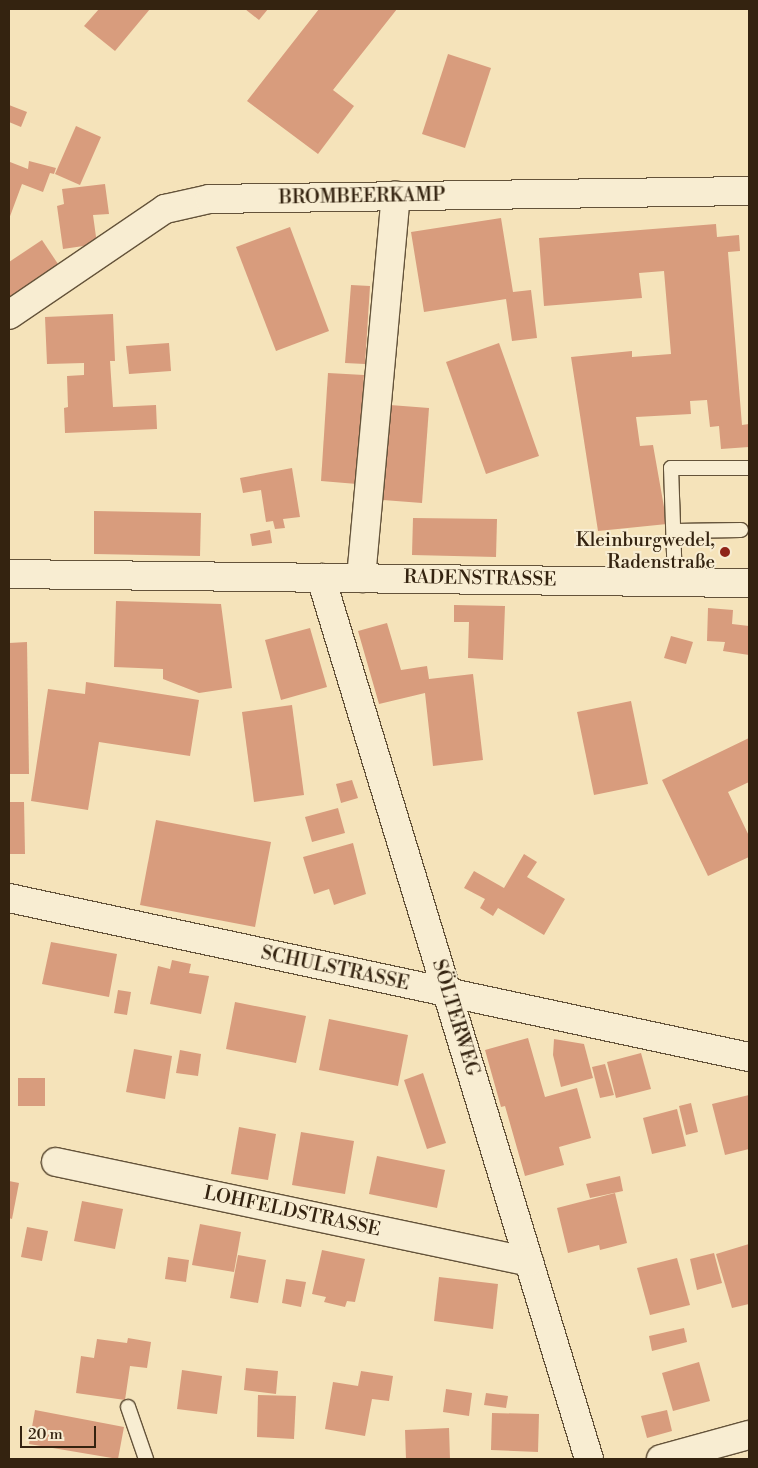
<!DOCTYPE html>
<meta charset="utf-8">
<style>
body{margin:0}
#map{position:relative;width:758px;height:1468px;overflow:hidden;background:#f5e3ba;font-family:"Libre Bodoni",serif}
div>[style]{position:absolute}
.building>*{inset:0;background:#d89c7d}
.roads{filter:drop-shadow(1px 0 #64533a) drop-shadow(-1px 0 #64533a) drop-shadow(0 1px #64533a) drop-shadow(0 -1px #64533a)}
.service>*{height:14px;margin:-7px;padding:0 7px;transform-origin:7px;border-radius:7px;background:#f8edd2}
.minor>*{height:28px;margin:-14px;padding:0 14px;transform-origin:14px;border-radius:14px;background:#f8edd2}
.tertiary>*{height:28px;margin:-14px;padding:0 14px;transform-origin:14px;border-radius:14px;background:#f8edd2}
.dots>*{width:14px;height:14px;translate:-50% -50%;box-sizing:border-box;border:2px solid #f8edd2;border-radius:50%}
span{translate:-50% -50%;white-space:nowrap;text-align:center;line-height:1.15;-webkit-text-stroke:4px #f8edd2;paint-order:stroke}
.street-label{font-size:19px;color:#342310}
.poi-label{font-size:19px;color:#342310}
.right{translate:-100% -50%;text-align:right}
.frame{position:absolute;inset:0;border:10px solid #342310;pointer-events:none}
.scale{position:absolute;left:20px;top:1426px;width:76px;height:22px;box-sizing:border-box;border:2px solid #342310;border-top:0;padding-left:6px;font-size:15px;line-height:18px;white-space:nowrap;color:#342310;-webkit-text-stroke:4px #f8edd2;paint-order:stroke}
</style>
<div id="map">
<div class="building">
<i style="clip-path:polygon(99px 9px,150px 9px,115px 51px,84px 26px)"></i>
<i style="clip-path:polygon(245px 9px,268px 9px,259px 20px)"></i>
<i style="clip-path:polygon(319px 9px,397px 9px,333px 90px,354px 106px,318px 154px,247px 101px)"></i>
<i style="clip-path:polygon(448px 54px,491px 68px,465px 148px,422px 134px)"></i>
<i style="clip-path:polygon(9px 105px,27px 112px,21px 127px,9px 122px)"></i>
<i style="clip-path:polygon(76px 126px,101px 137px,80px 185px,55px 174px)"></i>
<i style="clip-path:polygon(29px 161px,56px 168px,54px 174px,50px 173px,43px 192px,22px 184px,9px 219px,9px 166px,10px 162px,28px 169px)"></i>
<i style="clip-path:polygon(105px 184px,109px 214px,93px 215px,97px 244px,63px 249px,57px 206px,64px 204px,62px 189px)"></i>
<i style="clip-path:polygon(501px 218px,513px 292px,531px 290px,537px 338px,512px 341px,506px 299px,424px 312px,411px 232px)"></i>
<i style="clip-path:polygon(716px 224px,717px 237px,739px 235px,740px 251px,728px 252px,742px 425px,749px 424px,749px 447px,721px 449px,719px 426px,710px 427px,707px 400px,690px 401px,691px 414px,636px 417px,640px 446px,653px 445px,667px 524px,598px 531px,571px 357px,632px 351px,632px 357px,671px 354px,664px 271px,639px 273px,642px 298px,544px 306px,539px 238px)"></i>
<i style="clip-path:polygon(290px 227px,329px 331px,276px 351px,236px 247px)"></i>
<i style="clip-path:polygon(42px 240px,60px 267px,9px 302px,9px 262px)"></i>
<i style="clip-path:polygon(351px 285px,370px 286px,365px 364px,345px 363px)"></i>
<i style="clip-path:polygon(113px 314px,115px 361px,110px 361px,113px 407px,156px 405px,157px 429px,65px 433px,64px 408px,68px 407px,67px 376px,84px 375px,84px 363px,47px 364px,45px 317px)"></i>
<i style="clip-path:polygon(169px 343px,171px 371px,129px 374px,126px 346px)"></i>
<i style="clip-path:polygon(499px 343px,539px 456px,486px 474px,446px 362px)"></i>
<i style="clip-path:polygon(328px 373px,364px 375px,357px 484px,321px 481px)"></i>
<i style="clip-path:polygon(390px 405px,429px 408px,422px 503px,383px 500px)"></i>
<i style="clip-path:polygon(292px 468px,300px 517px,283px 519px,285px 528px,275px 529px,273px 521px,266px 522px,261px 490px,243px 493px,240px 478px)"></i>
<i style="clip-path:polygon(94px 511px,201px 513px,200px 556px,94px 554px)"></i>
<i style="clip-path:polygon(413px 518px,497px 519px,496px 557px,412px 555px)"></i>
<i style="clip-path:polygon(270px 530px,272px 543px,252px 546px,250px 534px)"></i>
<i style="clip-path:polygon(116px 601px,221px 604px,232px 688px,199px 693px,163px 679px,163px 669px,114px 667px)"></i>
<i style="clip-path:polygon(454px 605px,505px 606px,503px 660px,468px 658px,469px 622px,454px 622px)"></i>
<i style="clip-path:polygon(708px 608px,733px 610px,732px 624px,749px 626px,749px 655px,723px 651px,725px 642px,707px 641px)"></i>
<i style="clip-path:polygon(387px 623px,401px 670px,427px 666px,429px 679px,473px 674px,483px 760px,433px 766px,425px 693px,379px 704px,358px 631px)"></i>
<i style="clip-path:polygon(310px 628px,327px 687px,281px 700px,265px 640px)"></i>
<i style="clip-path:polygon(671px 636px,693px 642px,686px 664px,664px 658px)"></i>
<i style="clip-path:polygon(27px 642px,29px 774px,9px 774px,9px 643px)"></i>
<i style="clip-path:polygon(86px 682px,199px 700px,190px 756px,99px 742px,88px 810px,31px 801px,48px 689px,85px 694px)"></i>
<i style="clip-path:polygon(631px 701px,648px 784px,594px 795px,577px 712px)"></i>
<i style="clip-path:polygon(292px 705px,304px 795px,254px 802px,242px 712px)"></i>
<i style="clip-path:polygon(749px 738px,749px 782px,728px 792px,749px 836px,749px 857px,708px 876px,662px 780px)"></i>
<i style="clip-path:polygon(352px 780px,358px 798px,341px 803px,336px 784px)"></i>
<i style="clip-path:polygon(9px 802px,24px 802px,25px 854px,9px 854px)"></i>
<i style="clip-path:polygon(338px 808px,345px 833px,312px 842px,305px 817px)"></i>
<i style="clip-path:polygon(156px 820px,271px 842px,255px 927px,140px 905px)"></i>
<i style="clip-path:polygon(353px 843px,366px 894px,334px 905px,329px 889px,314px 894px,303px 857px)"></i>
<i style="clip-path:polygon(524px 854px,537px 862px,527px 877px,565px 899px,544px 935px,498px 908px,493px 916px,480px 908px,485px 899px,464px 888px,474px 871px,504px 888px)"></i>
<i style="clip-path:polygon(51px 942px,117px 954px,109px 997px,42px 984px)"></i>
<i style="clip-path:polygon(172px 960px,191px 964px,189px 973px,209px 976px,201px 1014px,150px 1004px,158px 966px,170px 969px)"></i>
<i style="clip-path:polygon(118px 990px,131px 992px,127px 1015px,114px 1013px)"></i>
<i style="clip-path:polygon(235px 1002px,306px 1016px,296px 1063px,226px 1049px)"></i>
<i style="clip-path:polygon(329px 1019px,408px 1035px,398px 1086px,319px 1070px)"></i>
<i style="clip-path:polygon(528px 1038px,545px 1097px,577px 1088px,591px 1138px,559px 1147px,564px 1165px,525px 1176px,505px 1106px,501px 1107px,485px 1050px)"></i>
<i style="clip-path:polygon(554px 1039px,584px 1044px,593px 1078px,561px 1087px,553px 1055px)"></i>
<i style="clip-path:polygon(134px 1049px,172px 1056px,165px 1099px,126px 1092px)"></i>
<i style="clip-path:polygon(180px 1050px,201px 1054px,198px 1076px,176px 1073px)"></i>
<i style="clip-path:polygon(641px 1053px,651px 1089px,616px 1098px,607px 1062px)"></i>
<i style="clip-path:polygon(605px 1064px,614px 1095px,600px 1098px,592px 1067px)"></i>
<i style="clip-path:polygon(423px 1073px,446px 1143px,427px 1149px,404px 1080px)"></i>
<i style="clip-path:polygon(18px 1078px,45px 1078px,45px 1106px,18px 1106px)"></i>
<i style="clip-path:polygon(749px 1095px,749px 1149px,725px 1155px,712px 1104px)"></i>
<i style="clip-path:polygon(691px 1103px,698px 1132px,686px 1135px,679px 1106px)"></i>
<i style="clip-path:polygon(677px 1109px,686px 1146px,652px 1154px,643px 1118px)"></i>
<i style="clip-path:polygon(239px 1127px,276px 1134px,268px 1180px,231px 1174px)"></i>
<i style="clip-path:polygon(301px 1132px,354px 1141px,345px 1194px,292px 1185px)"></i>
<i style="clip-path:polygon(377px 1156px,445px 1170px,437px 1208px,369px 1194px)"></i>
<i style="clip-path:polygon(620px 1176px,623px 1191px,590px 1198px,586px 1184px)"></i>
<i style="clip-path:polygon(9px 1181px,19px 1183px,12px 1219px,9px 1218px)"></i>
<i style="clip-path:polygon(615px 1193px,627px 1243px,600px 1250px,599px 1245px,568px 1253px,557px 1208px)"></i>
<i style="clip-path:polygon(82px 1201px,123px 1209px,115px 1249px,74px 1241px)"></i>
<i style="clip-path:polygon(200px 1224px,241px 1232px,234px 1272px,192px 1265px)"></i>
<i style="clip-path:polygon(27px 1227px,48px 1231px,42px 1261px,21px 1257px)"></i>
<i style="clip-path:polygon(749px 1244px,749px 1304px,732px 1308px,716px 1254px)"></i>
<i style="clip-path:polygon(322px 1250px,365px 1259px,355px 1302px,347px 1301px,345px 1307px,324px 1302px,326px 1297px,312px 1294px)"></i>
<i style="clip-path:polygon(714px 1253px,722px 1283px,697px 1290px,690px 1259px)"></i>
<i style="clip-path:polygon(238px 1255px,266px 1260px,258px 1303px,230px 1298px)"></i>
<i style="clip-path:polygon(168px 1257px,189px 1260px,186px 1282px,165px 1279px)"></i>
<i style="clip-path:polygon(677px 1258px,690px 1305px,650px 1315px,637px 1268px)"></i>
<i style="clip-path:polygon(439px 1277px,498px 1284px,493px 1329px,434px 1321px)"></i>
<i style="clip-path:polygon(286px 1279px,306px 1282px,301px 1307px,282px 1303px)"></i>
<i style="clip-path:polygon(684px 1328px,687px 1342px,652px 1351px,649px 1336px)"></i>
<i style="clip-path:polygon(128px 1338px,151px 1342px,147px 1368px,130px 1366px,125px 1400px,76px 1393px,81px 1356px,94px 1358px,97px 1339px,127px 1343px)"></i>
<i style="clip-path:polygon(699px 1362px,710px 1401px,673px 1411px,662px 1373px)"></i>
<i style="clip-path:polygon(246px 1368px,278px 1371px,276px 1394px,244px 1390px)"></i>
<i style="clip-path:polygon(182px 1370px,222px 1376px,217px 1414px,177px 1409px)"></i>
<i style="clip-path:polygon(361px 1371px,393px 1376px,389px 1401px,372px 1399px,365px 1436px,325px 1429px,333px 1382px,358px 1386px)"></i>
<i style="clip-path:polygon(446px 1389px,472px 1393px,469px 1416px,443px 1412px)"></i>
<i style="clip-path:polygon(486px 1393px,508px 1396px,506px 1408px,484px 1405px)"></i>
<i style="clip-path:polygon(258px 1395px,296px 1396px,294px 1439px,257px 1437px)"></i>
<i style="clip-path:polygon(35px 1410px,124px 1427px,118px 1459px,29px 1444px)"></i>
<i style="clip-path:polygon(667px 1410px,672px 1431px,647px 1438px,641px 1416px)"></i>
<i style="clip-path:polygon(492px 1413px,539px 1414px,538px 1452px,491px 1450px)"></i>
<i style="clip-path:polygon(449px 1428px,450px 1459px,406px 1459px,405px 1430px)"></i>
</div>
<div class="roads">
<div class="service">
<i style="left:675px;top:531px;width:66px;rotate:-0.9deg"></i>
<i style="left:675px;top:582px;width:114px;rotate:-92deg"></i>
<i style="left:671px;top:468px;width:77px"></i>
<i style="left:128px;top:1407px;width:55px;rotate:70.9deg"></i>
</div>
<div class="minor">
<i style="left:9px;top:315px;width:189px;rotate:-34.2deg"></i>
<i style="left:165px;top:209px;width:45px;rotate:-12.8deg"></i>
<i style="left:209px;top:199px;width:540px;rotate:-0.85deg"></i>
<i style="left:321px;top:578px;width:921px;rotate:73.08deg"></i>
<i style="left:361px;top:578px;width:384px;rotate:-84.8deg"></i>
<i style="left:9px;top:898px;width:757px;rotate:12.13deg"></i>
<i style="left:56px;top:1162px;width:483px;rotate:11.9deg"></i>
<i style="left:661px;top:1459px;width:91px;rotate:-15.3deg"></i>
</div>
<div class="tertiary">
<i style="left:9px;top:574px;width:740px;rotate:0.7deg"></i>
</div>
</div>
<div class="dots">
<i style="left:725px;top:552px;background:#8f2418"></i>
</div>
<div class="street-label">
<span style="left:362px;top:197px;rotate:-1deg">BROMBEERKAMP</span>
<span style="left:480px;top:579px;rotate:1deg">RADENSTRASSE</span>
<span style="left:335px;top:969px;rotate:12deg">SCHULSTRASSE</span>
<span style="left:455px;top:1018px;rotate:73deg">SÖLTERWEG</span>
<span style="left:292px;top:1212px;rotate:12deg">LOHFELDSTRASSE</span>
</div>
<div class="poi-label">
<span class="right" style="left:715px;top:552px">Kleinburgwedel,<br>Radenstraße</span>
</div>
<div class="frame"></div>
<div class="scale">20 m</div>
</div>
